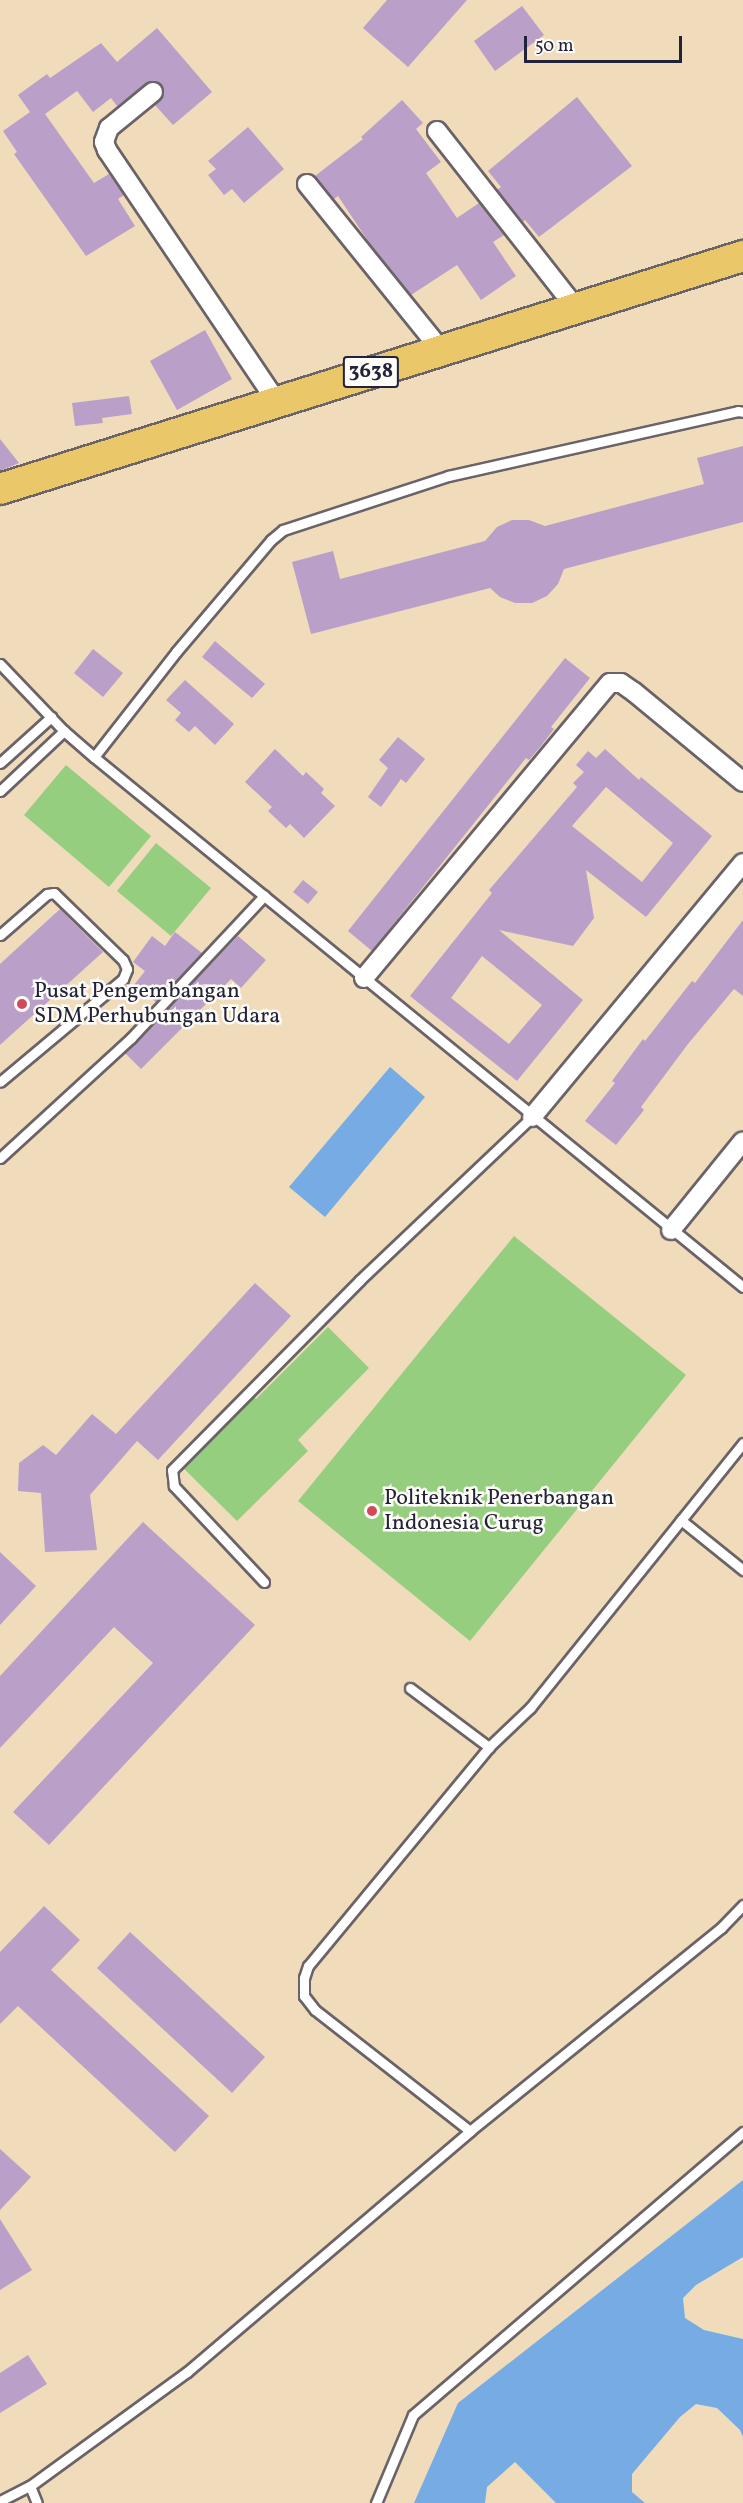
<!DOCTYPE html>
<style>
body{margin:0}
#map{position:relative;width:743px;height:2503px;overflow:hidden;background:#f0dcbb;font-family:Vollkorn,serif}
div>[style]{position:absolute}
.green>*{inset:0;background:#96ce80}
.water>*{inset:0;background:#76abe4}
.building>*{inset:0;background:#ba9fc9}
.roads{filter:drop-shadow(2px 0 #6a6368) drop-shadow(-2px 0 #6a6368) drop-shadow(0 2px #6a6368) drop-shadow(0 -2px #6a6368)}
.service>*{height:9px;margin:-4.5px;padding:0 4.5px;transform-origin:4.5px;border-radius:4.5px;background:#fff}
.minor>*{height:18px;margin:-9px;padding:0 9px;transform-origin:9px;border-radius:9px;background:#fff}
.primary>*{height:30px;margin:-15px;padding:0 15px;transform-origin:15px;border-radius:15px;background:#eac769}
.dots>*{width:16px;height:16px;translate:-50% -50%;box-sizing:border-box;border:3px solid #fdfcf7;border-radius:50%}
span{translate:-50% -50%;white-space:nowrap;text-align:center;line-height:1.15;-webkit-text-stroke:5px #fdfcf7;paint-order:stroke}
.shield-label span{padding:2px 4px;background:#fdfcf7;border:2px solid;border-radius:4px;-webkit-text-stroke-width:0}
.shield-label{font-size:21px;color:#22223b;font-weight:700}
.poi-label{font-size:22px;color:#22223b}
.left{translate:0 -50%;text-align:left}
.scale{position:absolute;left:524px;top:36px;width:158px;height:27px;box-sizing:border-box;border:3px solid #22223b;border-top:0;padding-left:8px;font-size:18px;line-height:21px;white-space:nowrap;color:#22223b;-webkit-text-stroke:4px #fdfcf7;paint-order:stroke}
</style>
<div id="map">
<div class="green">
<i style="clip-path:polygon(66px 765px,151px 836px,109px 887px,24px 815px)"></i>
<i style="clip-path:polygon(156px 843px,211px 888px,171px 936px,117px 891px)"></i>
<i style="clip-path:polygon(514px 1236px,686px 1375px,470px 1641px,298px 1501px)"></i>
<i style="clip-path:polygon(328px 1327px,369px 1368px,298px 1440px,308px 1451px,237px 1521px,174px 1459px,245px 1388px,256px 1399px)"></i>
</div>
<div class="water">
<i style="clip-path:polygon(390px 1067px,425px 1097px,325px 1217px,289px 1187px)"></i>
<i style="clip-path:polygon(743px 2180px,743px 2257px,696px 2285px,683px 2298px,685px 2318px,704px 2330px,743px 2339px,743px 2437px,740px 2430px,717px 2408px,696px 2404px,680px 2417px,632px 2474px,632px 2492px,645px 2503px,556px 2503px,515px 2462px,487px 2487px,485px 2503px,414px 2503px,458px 2403px)"></i>
</div>
<div class="building">
<i style="clip-path:polygon(387px 0,467px 0,408px 67px,363px 28px)"></i>
<i style="clip-path:polygon(522px 6px,544px 35px,495px 71px,474px 41px)"></i>
<i style="clip-path:polygon(157px 28px,212px 92px,173px 125px,155px 105px,164px 95px,162px 85px,152px 81px,117px 106px,111px 98px,93px 112px,77px 91px,45px 114px,94px 183px,109px 174px,124px 195px,118px 199px,135px 226px,86px 256px,14px 154px,17px 152px,3px 131px,30px 112px,18px 95px,47px 74px,50px 78px,101px 43px,117px 62px)"></i>
<i style="clip-path:polygon(577px 97px,632px 166px,539px 237px,525px 220px,523px 222px,497px 190px,501px 187px,488px 171px)"></i>
<i style="clip-path:polygon(402px 100px,423px 123px,416px 129px,441px 162px,426px 173px,457px 218px,479px 203px,504px 235px,493px 242px,516px 276px,481px 300px,457px 265px,411px 295px,372px 247px,338px 196px,334px 199px,315px 176px,363px 139px,361px 137px)"></i>
<i style="clip-path:polygon(248px 127px,284px 169px,244px 203px,232px 189px,224px 195px,208px 175px,216px 169px,208px 161px)"></i>
<i style="clip-path:polygon(205px 330px,232px 379px,177px 410px,150px 361px)"></i>
<i style="clip-path:polygon(129px 396px,132px 414px,102px 418px,103px 423px,75px 426px,72px 403px)"></i>
<i style="clip-path:polygon(0 439px,19px 463px,0 471px)"></i>
<i style="clip-path:polygon(743px 446px,743px 522px,564px 569px,558px 584px,547px 596px,532px 603px,515px 603px,500px 597px,490px 588px,311px 634px,292px 562px,333px 551px,340px 579px,485px 541px,497px 527px,512px 520px,529px 520px,545px 526px,704px 484px,697px 458px)"></i>
<i style="clip-path:polygon(215px 641px,265px 684px,252px 698px,202px 657px)"></i>
<i style="clip-path:polygon(93px 649px,123px 673px,103px 697px,74px 673px)"></i>
<i style="clip-path:polygon(565px 658px,590px 678px,551px 727px,554px 729px,541px 746px,529px 760px,526px 758px,372px 951px,348px 931px)"></i>
<i style="clip-path:polygon(185px 680px,234px 724px,215px 745px,195px 726px,189px 732px,175px 720px,181px 713px,166px 700px)"></i>
<i style="clip-path:polygon(398px 737px,425px 759px,406px 783px,401px 779px,381px 807px,368px 797px,388px 768px,379px 760px)"></i>
<i style="clip-path:polygon(275px 749px,303px 776px,306px 772px,324px 789px,321px 793px,335px 806px,304px 838px,290px 824px,286px 828px,268px 811px,272px 807px,245px 782px)"></i>
<i style="clip-path:polygon(evenodd,605px 749px,639px 780px,641px 777px,712px 836px,646px 917px,586px 870px,594px 918px,573px 946px,499px 930px,583px 1000px,517px 1081px,410px 996px,492px 893px,489px 890px,577px 787px,573px 783px,584px 772px,576px 765px,588px 751px,596px 758px,605px 749px,606px 787px,673px 843px,642px 882px,572px 826px,606px 787px,605px 749px,482px 956px,542px 1005px,509px 1044px,451px 998px,482px 956px)"></i>
<i style="clip-path:polygon(303px 880px,318px 892px,308px 904px,293px 892px)"></i>
<i style="clip-path:polygon(60px 909px,103px 952px,0 1045px,0 964px)"></i>
<i style="clip-path:polygon(743px 920px,743px 996px,734px 989px,688px 1044px,641px 1107px,644px 1110px,616px 1145px,585px 1121px,615px 1083px,612px 1081px,643px 1039px,645px 1041px,692px 981px,695px 983px)"></i>
<i style="clip-path:polygon(175px 932px,202px 953px,156px 1002px,134px 985px,145px 971px,133px 962px,152px 936px,165px 946px)"></i>
<i style="clip-path:polygon(238px 936px,266px 960px,241px 988px,231px 979px,141px 1069px,125px 1053px)"></i>
<i style="clip-path:polygon(255px 1283px,291px 1316px,158px 1460px,137px 1441px,90px 1495px,97px 1550px,45px 1552px,41px 1493px,18px 1491px,19px 1463px,43px 1445px,56px 1455px,92px 1414px,116px 1434px)"></i>
<i style="clip-path:polygon(143px 1522px,255px 1625px,49px 1845px,13px 1812px,153px 1663px,114px 1627px,0 1748px,0 1676px)"></i>
<i style="clip-path:polygon(0 1552px,36px 1586px,0 1625px)"></i>
<i style="clip-path:polygon(44px 1906px,80px 1940px,51px 1970px,209px 2116px,175px 2152px,18px 2006px,0 2024px,0 1952px)"></i>
<i style="clip-path:polygon(130px 1932px,265px 2057px,232px 2093px,97px 1968px)"></i>
<i style="clip-path:polygon(0 2149px,31px 2177px,0 2210px)"></i>
<i style="clip-path:polygon(0 2219px,32px 2270px,0 2290px)"></i>
<i style="clip-path:polygon(28px 2355px,47px 2384px,0 2413px,0 2373px)"></i>
</div>
<div class="roads">
<div class="service">
<i style="left:0;top:664px;width:93px;rotate:46.3deg"></i>
<i style="left:64px;top:731px;width:40px;rotate:41deg"></i>
<i style="left:94px;top:757px;width:838px;rotate:39.24deg"></i>
<i style="left:94px;top:757px;width:133px;rotate:-52deg"></i>
<i style="left:176px;top:652px;width:147px;rotate:-49.7deg"></i>
<i style="left:271px;top:540px;width:16px;rotate:-40deg"></i>
<i style="left:283px;top:530px;width:174px;rotate:-18.1deg"></i>
<i style="left:448px;top:476px;width:297px;rotate:-12.6deg"></i>
<i style="left:738px;top:411px;width:5px;rotate:11deg"></i>
<i style="left:0;top:763px;width:69px;rotate:-42deg"></i>
<i style="left:0;top:791px;width:88px;rotate:-43.2deg"></i>
<i style="left:0;top:935px;width:62px;rotate:-41.1deg"></i>
<i style="left:47px;top:894px;width:7px;rotate:-8deg"></i>
<i style="left:54px;top:893px;width:96px;rotate:44.2deg"></i>
<i style="left:123px;top:960px;width:10px;rotate:66deg"></i>
<i style="left:127px;top:969px;width:11px;rotate:112deg"></i>
<i style="left:123px;top:979px;width:160px;rotate:140.1deg"></i>
<i style="left:0;top:1158px;width:178px;rotate:-42.5deg"></i>
<i style="left:131px;top:1038px;width:195px;rotate:-46.9deg"></i>
<i style="left:681px;top:1520px;width:80px;rotate:38.9deg"></i>
<i style="left:264px;top:1582px;width:132px;rotate:-133.2deg"></i>
<i style="left:174px;top:1486px;width:16px;rotate:-97deg"></i>
<i style="left:172px;top:1470px;width:267px;rotate:-45.3deg"></i>
<i style="left:360px;top:1280px;width:237px;rotate:-43.5deg"></i>
<i style="left:410px;top:1688px;width:99px;rotate:36.8deg"></i>
<i style="left:470px;top:2131px;width:197px;rotate:-142deg"></i>
<i style="left:315px;top:2010px;width:18px;rotate:-128deg"></i>
<i style="left:304px;top:1996px;width:18px;rotate:-90deg"></i>
<i style="left:304px;top:1978px;width:13px;rotate:-72deg"></i>
<i style="left:308px;top:1966px;width:284px;rotate:-50.4deg"></i>
<i style="left:489px;top:1747px;width:57px;rotate:-43.6deg"></i>
<i style="left:530px;top:1708px;width:340px;rotate:-51.2deg"></i>
<i style="left:30px;top:2486px;width:18px;rotate:68deg"></i>
<i style="left:0;top:2501px;width:34px;rotate:-27deg"></i>
<i style="left:30px;top:2486px;width:194px;rotate:-36deg"></i>
<i style="left:187px;top:2372px;width:372px;rotate:-40.4deg"></i>
<i style="left:470px;top:2131px;width:323px;rotate:-39deg"></i>
<i style="left:721px;top:1928px;width:32px;rotate:-46deg"></i>
<i style="left:376px;top:2503px;width:95px;rotate:-67.2deg"></i>
<i style="left:413px;top:2415px;width:435px;rotate:-40.6deg"></i>
</div>
<div class="minor">
<i style="left:153px;top:92px;width:57px;rotate:140.7deg"></i>
<i style="left:109px;top:128px;width:15px;rotate:110deg"></i>
<i style="left:104px;top:142px;width:9px;rotate:69deg"></i>
<i style="left:107px;top:150px;width:303px;rotate:56deg"></i>
<i style="left:437px;top:131px;width:225px;rotate:51.9deg"></i>
<i style="left:307px;top:184px;width:213px;rotate:51.1deg"></i>
<i style="left:364px;top:978px;width:384px;rotate:-50.2deg"></i>
<i style="left:610px;top:683px;width:11px"></i>
<i style="left:621px;top:683px;width:16px;rotate:35deg"></i>
<i style="left:634px;top:692px;width:141px;rotate:39.5deg"></i>
<i style="left:532px;top:1117px;width:330px;rotate:-50.3deg"></i>
<i style="left:671px;top:1230px;width:114px;rotate:-51deg"></i>
</div>
<div class="primary">
<i style="left:0;top:489px;width:779px;rotate:-17.41deg"></i>
</div>
</div>
<div class="dots">
<i style="left:22px;top:1004px;background:#d1495b"></i>
<i style="left:372px;top:1511px;background:#d1495b"></i>
</div>
<div class="shield-label">
<span style="left:371px;top:372px">3638</span>
</div>
<div class="poi-label">
<span class="left" style="left:34px;top:1004px">Pusat Pengembangan<br>SDM Perhubungan Udara</span>
<span class="left" style="left:384px;top:1511px">Politeknik Penerbangan<br>Indonesia Curug</span>
</div>
<div class="scale">50 m</div>
</div>
